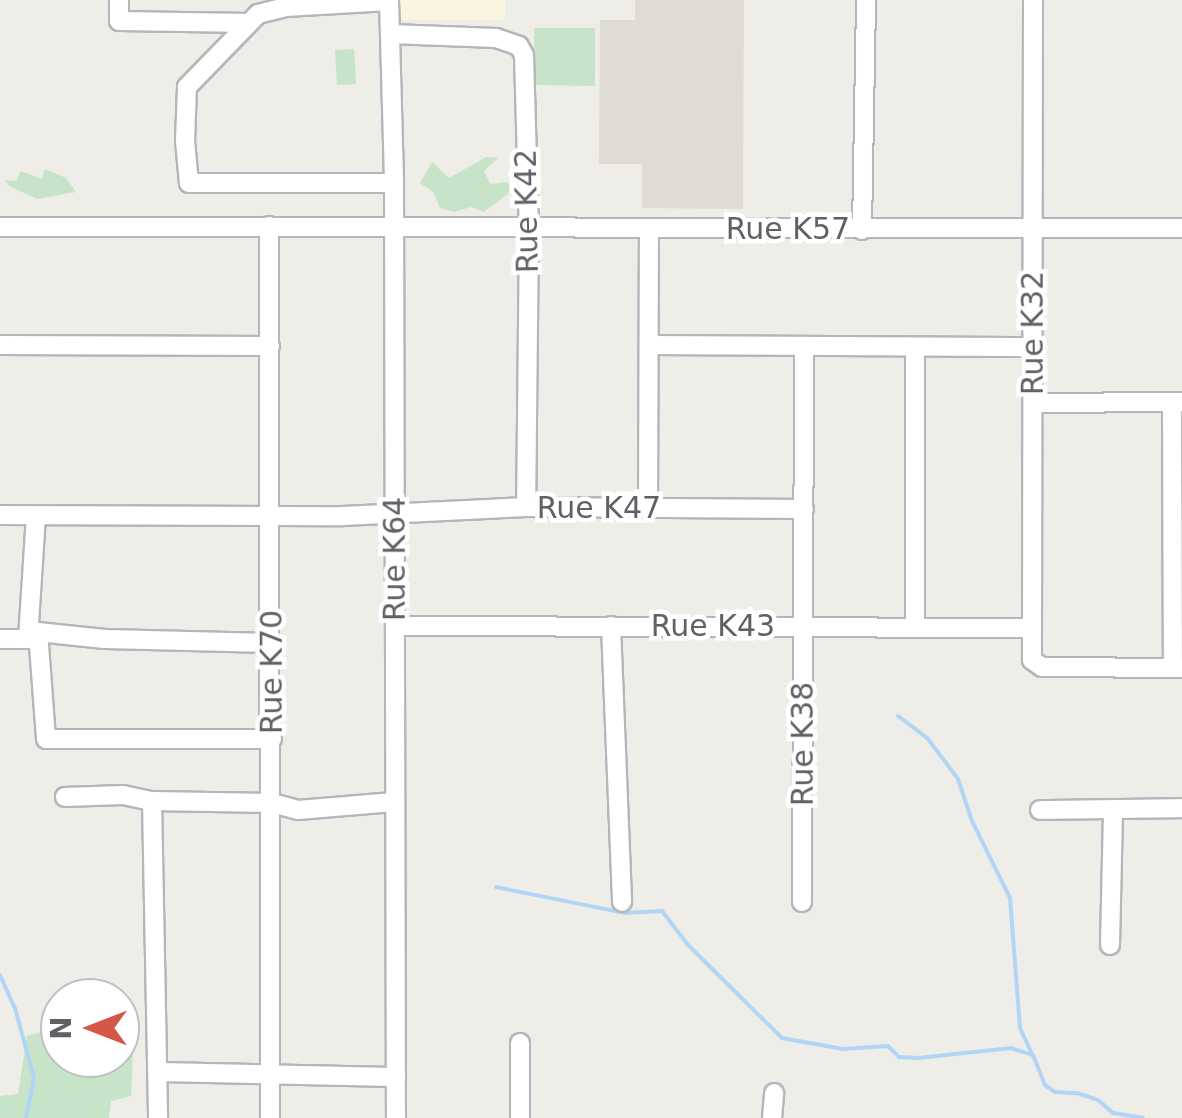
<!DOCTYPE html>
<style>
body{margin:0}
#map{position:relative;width:1182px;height:1118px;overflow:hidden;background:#efede7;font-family:"DejaVu Sans",sans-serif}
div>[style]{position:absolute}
.commercial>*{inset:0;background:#faf5e1}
.education>*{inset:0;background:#dedcd5}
.green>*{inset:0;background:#c7e3c8}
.stream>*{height:4px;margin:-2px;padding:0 2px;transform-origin:2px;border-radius:2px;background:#b1d5f5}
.roads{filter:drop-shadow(2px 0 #b4b6ba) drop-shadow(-2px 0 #b4b6ba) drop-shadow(0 2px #b4b6ba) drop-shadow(0 -2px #b4b6ba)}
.minor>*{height:18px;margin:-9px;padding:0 9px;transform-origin:9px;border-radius:9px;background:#fff}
span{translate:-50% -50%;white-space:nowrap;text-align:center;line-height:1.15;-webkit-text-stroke:9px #fff;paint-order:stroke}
.street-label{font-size:30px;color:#5e6165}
.north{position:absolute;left:40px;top:978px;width:100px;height:100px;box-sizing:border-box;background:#fff;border:2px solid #bfc0c1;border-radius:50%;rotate:270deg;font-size:28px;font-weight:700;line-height:40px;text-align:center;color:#5e6165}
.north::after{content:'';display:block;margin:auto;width:35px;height:45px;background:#d45747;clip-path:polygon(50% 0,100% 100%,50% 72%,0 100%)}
</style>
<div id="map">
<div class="commercial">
<i style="clip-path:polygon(396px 0,505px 0,505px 20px,396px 20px)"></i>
</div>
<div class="education">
<i style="clip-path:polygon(635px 0,744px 0,743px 209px,642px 208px,642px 164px,599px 164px,600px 20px,635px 20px)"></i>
</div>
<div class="green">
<i style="clip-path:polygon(534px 28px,595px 28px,595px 86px,535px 85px)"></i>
<i style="clip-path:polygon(354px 49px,356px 84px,337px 85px,335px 50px)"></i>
<i style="clip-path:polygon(486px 157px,498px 158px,484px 171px,490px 184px,507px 182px,510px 186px,508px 194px,484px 212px,471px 207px,454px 212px,440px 208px,433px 192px,420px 183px,432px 162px,449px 178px)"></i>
<i style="clip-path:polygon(45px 169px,66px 178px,76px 192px,37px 199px,9px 186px,5px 180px,16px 181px,21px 171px,42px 179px)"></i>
<i style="clip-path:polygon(60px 1027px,60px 1058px,120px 1058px,120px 1049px,133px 1049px,131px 1096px,111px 1101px,109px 1118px,0 1118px,0 1096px,18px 1094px,27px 1036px)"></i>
</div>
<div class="stream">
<i style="left:898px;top:716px;width:38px;rotate:37deg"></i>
<i style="left:928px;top:739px;width:50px;rotate:53.1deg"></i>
<i style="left:958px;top:779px;width:44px;rotate:71.6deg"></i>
<i style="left:972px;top:821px;width:86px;rotate:63.7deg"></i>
<i style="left:1010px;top:898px;width:130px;rotate:85.6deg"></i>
<i style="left:1020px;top:1028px;width:26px;rotate:65deg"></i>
<i style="left:496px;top:887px;width:132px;rotate:11.4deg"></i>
<i style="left:625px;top:913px;width:37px;rotate:-3deg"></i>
<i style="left:662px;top:911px;width:43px;rotate:52.6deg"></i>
<i style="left:688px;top:945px;width:132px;rotate:44.7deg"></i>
<i style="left:782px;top:1038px;width:62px;rotate:10.2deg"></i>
<i style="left:843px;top:1049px;width:45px;rotate:-3.8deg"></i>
<i style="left:888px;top:1046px;width:16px;rotate:45deg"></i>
<i style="left:899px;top:1057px;width:19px;rotate:3deg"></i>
<i style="left:918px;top:1058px;width:94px;rotate:-6.1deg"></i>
<i style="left:1011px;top:1048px;width:23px;rotate:18deg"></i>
<i style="left:1033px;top:1055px;width:32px;rotate:68deg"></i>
<i style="left:1045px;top:1085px;width:12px;rotate:35deg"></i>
<i style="left:1055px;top:1092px;width:22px;rotate:3deg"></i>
<i style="left:1077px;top:1093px;width:22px;rotate:18deg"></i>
<i style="left:1098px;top:1100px;width:20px;rotate:41deg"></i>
<i style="left:1113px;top:1113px;width:30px;rotate:9deg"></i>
<i style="left:0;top:975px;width:36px;rotate:66deg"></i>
<i style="left:15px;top:1008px;width:73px;rotate:74.8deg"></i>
<i style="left:34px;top:1078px;width:41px;rotate:101.3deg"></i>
</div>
<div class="roads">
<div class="minor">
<i style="left:119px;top:0;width:21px;rotate:90deg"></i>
<i style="left:119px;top:21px;width:130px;rotate:0.9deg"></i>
<i style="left:389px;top:0;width:183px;rotate:88.4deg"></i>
<i style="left:394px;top:183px;width:935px;rotate:89.88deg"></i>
<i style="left:1033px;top:0;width:660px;rotate:90.09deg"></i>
<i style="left:1032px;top:660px;width:12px;rotate:35deg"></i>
<i style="left:1042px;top:667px;width:140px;rotate:0.4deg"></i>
<i style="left:389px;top:1px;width:103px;rotate:176.7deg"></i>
<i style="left:286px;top:7px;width:29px;rotate:166deg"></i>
<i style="left:258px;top:14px;width:102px;rotate:134.2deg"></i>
<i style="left:187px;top:87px;width:54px;rotate:92.1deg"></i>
<i style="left:185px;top:141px;width:42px;rotate:84.6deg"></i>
<i style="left:189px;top:183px;width:205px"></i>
<i style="left:390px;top:34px;width:106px;rotate:2.2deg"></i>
<i style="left:496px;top:38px;width:24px;rotate:19deg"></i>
<i style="left:519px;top:46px;width:10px;rotate:61deg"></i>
<i style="left:524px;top:55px;width:174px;rotate:88.4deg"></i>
<i style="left:529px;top:229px;width:278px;rotate:90.6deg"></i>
<i style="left:269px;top:226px;width:892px;rotate:89.94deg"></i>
<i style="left:0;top:227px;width:1182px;rotate:0.05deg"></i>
<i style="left:862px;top:230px;width:230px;rotate:-89deg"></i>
<i style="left:0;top:345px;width:270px;rotate:0.2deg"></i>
<i style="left:649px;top:345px;width:383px;rotate:0.3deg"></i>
<i style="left:915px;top:347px;width:281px;rotate:90deg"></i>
<i style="left:1172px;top:402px;width:266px;rotate:89.8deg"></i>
<i style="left:1033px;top:403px;width:149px;rotate:-0.4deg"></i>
<i style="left:648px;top:508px;width:279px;rotate:-89.8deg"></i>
<i style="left:0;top:515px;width:343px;rotate:0.2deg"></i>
<i style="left:343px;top:516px;width:183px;rotate:-2.8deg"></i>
<i style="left:526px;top:507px;width:278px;rotate:0.4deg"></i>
<i style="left:395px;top:626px;width:636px;rotate:0.18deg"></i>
<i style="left:611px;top:626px;width:276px;rotate:87.7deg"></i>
<i style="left:38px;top:632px;width:107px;rotate:85.7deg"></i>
<i style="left:46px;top:739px;width:226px"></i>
<i style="left:0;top:639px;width:28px"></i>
<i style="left:28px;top:639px;width:12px;rotate:-35deg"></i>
<i style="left:38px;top:632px;width:67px;rotate:6deg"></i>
<i style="left:105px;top:639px;width:167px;rotate:1.4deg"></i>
<i style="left:28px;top:639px;width:123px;rotate:-86.3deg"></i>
<i style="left:65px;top:797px;width:58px;rotate:-2deg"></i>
<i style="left:123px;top:795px;width:30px;rotate:12deg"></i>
<i style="left:152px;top:801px;width:120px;rotate:1deg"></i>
<i style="left:272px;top:803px;width:27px;rotate:15deg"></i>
<i style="left:298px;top:810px;width:96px;rotate:-4.8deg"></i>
<i style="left:152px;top:801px;width:317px;rotate:88.9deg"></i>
<i style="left:1040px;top:810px;width:142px;rotate:-0.8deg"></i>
<i style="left:802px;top:902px;width:556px;rotate:-89.79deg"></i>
<i style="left:1110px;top:945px;width:136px;rotate:-88.7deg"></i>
<i style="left:520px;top:1043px;width:75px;rotate:90deg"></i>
<i style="left:158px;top:1072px;width:238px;rotate:1.2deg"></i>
<i style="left:772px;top:1118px;width:25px;rotate:-85deg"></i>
</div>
</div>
<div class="street-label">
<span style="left:527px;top:211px;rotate:-91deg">Rue K42</span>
<span style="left:788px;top:229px">Rue K57</span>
<span style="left:1033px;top:333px;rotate:-90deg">Rue K32</span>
<span style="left:599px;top:508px">Rue K47</span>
<span style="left:395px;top:559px;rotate:-90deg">Rue K64</span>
<span style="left:713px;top:626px">Rue K43</span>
<span style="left:272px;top:672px;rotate:-90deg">Rue K70</span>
<span style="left:803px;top:744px;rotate:-90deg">Rue K38</span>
</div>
<div class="north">N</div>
</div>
